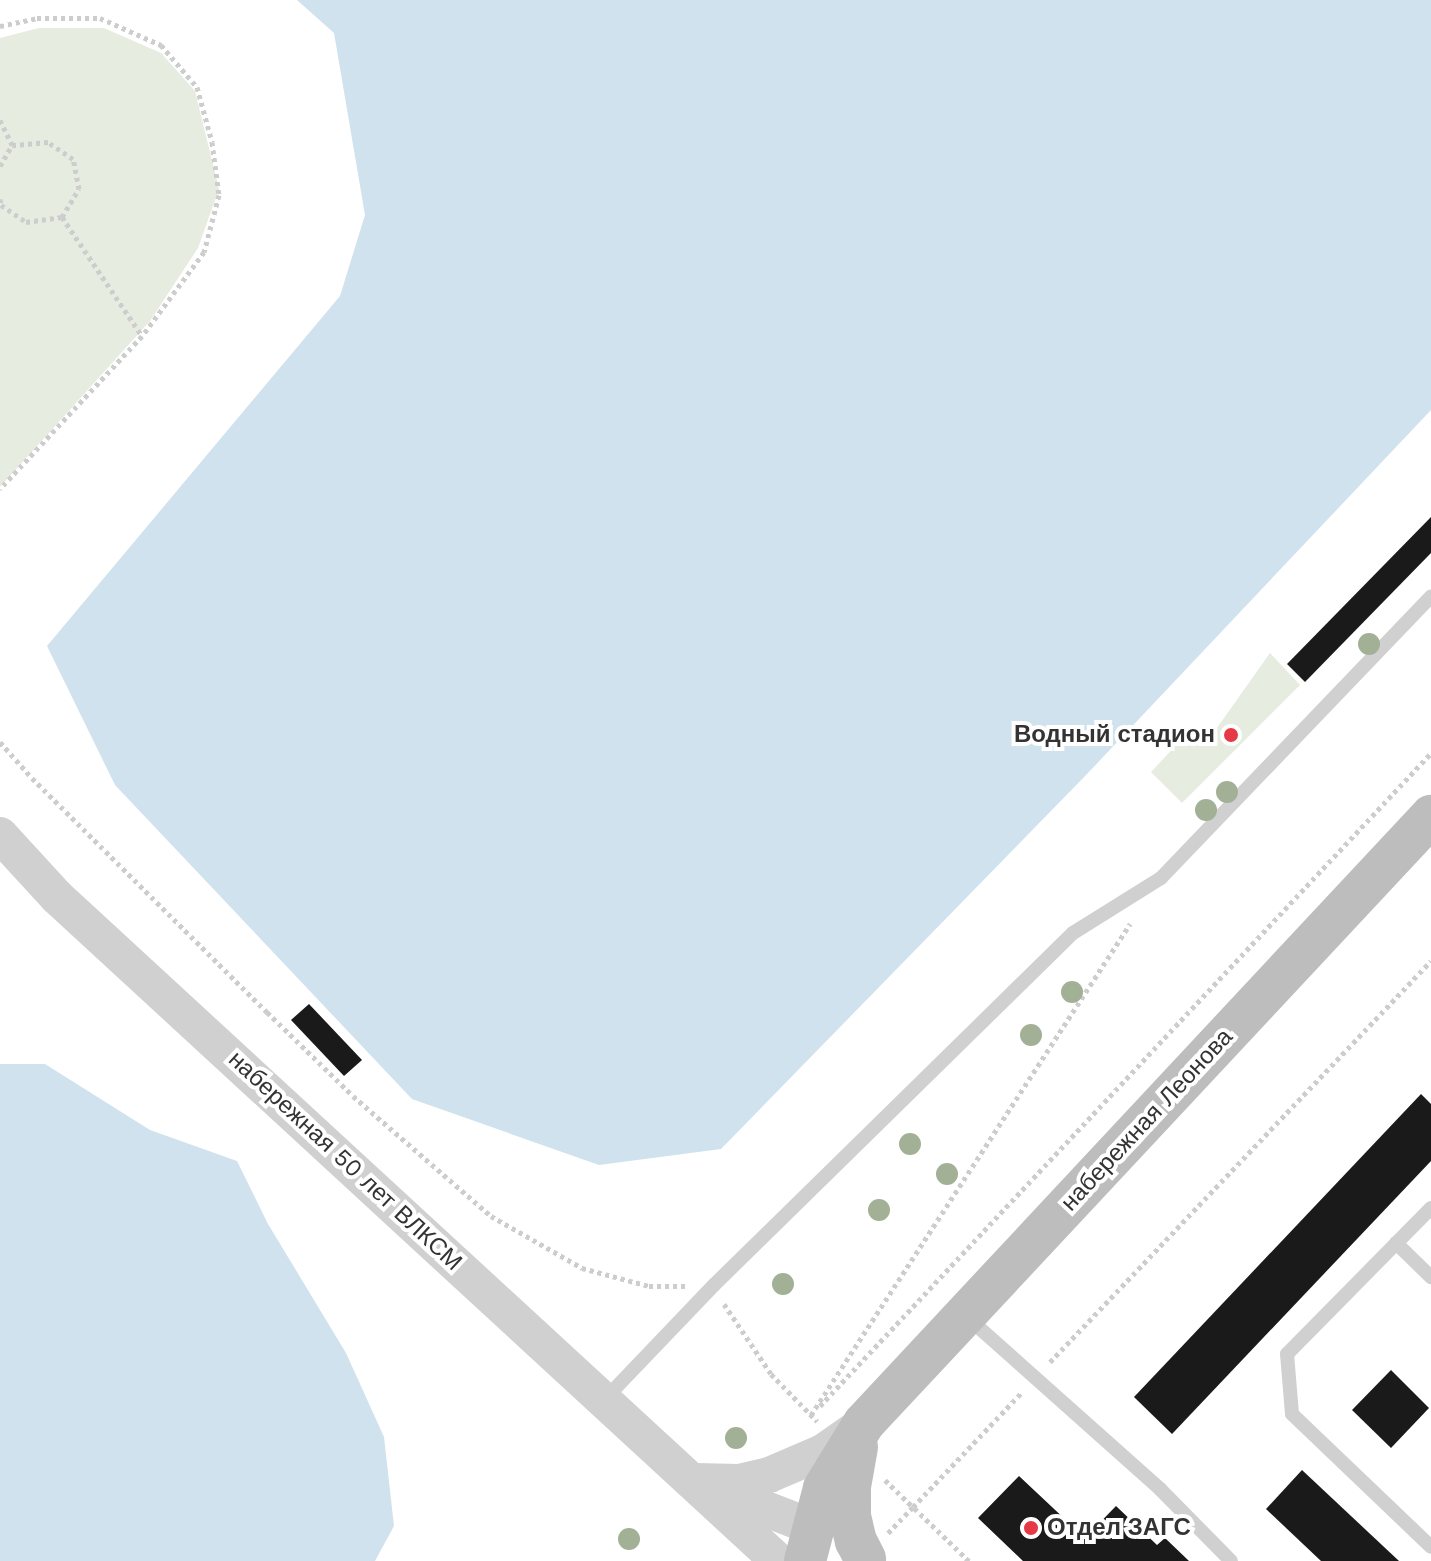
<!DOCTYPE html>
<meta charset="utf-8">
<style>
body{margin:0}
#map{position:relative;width:1431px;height:1561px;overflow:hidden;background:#fff;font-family:"Work Sans",sans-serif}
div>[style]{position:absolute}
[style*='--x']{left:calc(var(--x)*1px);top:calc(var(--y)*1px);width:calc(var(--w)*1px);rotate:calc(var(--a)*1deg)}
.green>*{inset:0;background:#e6ecdf}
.water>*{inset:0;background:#cfe2ee}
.building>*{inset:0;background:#1a1a1a}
.path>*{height:5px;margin-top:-2.5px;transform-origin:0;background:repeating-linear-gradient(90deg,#cdcdcd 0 4px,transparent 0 8px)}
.service>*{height:14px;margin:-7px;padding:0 7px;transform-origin:7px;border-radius:7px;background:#d0d0d0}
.tertiary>*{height:36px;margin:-18px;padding:0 18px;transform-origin:18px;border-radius:18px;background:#d0d0d0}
.secondary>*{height:42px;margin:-21px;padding:0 21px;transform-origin:21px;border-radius:21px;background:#bdbdbd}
.trees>*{width:22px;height:22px;margin:-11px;border-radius:50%;background:#a2b095}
.dots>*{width:22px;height:22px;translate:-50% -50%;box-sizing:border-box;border:4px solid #fff;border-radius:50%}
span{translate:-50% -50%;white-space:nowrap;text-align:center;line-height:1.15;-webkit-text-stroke:8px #fff;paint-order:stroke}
.poi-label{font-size:24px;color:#333;font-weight:700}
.right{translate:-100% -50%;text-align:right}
.left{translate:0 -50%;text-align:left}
.street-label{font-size:24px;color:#333}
</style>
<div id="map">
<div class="green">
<div style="clip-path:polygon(39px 28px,104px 28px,161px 53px,195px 91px,219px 189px,198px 248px,150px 321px,0 487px,0 38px)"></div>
<div style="clip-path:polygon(1270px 653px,1300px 685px,1182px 803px,1151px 772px,1192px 728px,1207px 742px)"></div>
</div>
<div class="water">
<div style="clip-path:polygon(297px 0,1431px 0,1431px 410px,1087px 774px,721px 1149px,599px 1165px,412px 1099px,115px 785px,47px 646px,340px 296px,365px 215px,334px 33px)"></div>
<div style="clip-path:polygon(0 1064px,45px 1064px,150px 1130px,237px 1161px,268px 1224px,346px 1353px,384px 1437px,394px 1526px,375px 1561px,0 1561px)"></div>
</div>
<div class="building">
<div style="clip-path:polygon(1431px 517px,1431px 553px,1305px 682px,1287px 664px)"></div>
<div style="clip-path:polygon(309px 1004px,362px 1060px,344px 1076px,291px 1020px)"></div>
<div style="clip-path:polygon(1421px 1094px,1431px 1104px,1431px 1161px,1172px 1434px,1134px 1397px)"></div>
<div style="clip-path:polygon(1391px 1370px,1429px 1408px,1391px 1448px,1352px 1410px)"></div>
<div style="clip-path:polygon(1302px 1470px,1399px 1561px,1321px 1561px,1266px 1509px)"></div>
<div style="clip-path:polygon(1019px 1476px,1085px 1538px,1116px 1506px,1157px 1545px,1165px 1538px,1189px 1561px,1023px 1561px,978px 1518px)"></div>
</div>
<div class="path">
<div style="--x:0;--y:26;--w:38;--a:-12"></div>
<div style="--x:37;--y:18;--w:63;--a:0"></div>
<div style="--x:100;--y:18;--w:67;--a:23.9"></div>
<div style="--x:161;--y:45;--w:55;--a:49.4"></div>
<div style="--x:197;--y:87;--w:57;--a:74.7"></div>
<div style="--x:212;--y:142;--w:53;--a:82.5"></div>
<div style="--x:219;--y:195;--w:59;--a:104.7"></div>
<div style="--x:204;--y:252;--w:104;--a:126.4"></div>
<div style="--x:142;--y:336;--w:209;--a:132.9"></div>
<div style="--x:0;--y:120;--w:28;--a:64"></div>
<div style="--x:0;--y:166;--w:24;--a:-60"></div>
<div style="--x:0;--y:199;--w:6;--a:81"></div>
<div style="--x:1;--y:205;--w:30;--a:34"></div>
<div style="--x:26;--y:222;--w:36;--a:-8"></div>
<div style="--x:62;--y:217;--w:33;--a:-59"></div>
<div style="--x:79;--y:189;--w:31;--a:-101"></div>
<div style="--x:73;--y:159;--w:30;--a:-146"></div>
<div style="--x:48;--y:142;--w:36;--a:175"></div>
<div style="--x:62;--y:217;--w:143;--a:56.1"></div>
<div style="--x:0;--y:742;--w:48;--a:48.4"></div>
<div style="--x:32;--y:778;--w:332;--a:44.9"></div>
<div style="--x:267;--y:1012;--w:120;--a:44.3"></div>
<div style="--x:353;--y:1096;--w:183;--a:41"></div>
<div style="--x:491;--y:1216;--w:105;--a:29.7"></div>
<div style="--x:582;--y:1268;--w:69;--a:15"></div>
<div style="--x:649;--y:1286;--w:36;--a:0"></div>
<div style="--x:724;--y:1304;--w:84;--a:56.1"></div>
<div style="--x:771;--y:1374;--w:66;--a:45.6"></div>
<div style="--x:1050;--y:1362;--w:553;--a:-46.47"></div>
<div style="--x:820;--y:1406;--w:894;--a:-46.9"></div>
<div style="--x:811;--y:1415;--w:586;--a:-56.99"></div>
<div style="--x:885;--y:1480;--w:39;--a:44"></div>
<div style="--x:913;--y:1507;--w:36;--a:134"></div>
<div style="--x:969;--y:1561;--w:78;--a:-136"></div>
<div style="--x:913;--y:1507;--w:157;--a:-46.5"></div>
</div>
<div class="service">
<div style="--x:1431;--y:1208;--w:205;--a:134.6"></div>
<div style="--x:1287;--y:1354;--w:60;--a:85.2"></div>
<div style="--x:1292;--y:1414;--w:192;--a:43.7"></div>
<div style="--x:1396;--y:1243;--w:49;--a:44.2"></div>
<div style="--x:967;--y:1317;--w:259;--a:41.7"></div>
<div style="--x:1160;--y:1489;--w:101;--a:45.4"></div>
<div style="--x:604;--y:1400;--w:159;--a:-46.3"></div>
<div style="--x:714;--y:1285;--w:503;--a:-44.44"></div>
<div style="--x:1073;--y:933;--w:104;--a:-32"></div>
<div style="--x:1161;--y:878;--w:390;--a:-46.2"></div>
</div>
<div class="tertiary">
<div style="--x:0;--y:835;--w:84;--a:47.4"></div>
<div style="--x:57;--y:897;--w:980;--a:42.64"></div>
<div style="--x:695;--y:1481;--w:44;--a:1.3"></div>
<div style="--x:739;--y:1482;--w:31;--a:-13"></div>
<div style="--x:769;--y:1475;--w:59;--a:-23.1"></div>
<div style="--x:823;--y:1452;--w:45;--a:-35.1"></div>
<div style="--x:712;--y:1488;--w:107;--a:21.3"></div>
</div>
<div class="secondary">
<div style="--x:857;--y:1447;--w:39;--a:100"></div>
<div style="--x:850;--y:1485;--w:31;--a:90"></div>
<div style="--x:850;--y:1516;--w:26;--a:77"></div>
<div style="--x:856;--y:1541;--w:20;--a:63"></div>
<div style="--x:805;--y:1561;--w:75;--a:-75.4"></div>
<div style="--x:824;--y:1488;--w:76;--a:-58.4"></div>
<div style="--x:864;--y:1423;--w:831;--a:-46.95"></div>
</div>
<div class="trees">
<div style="left:1369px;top:644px"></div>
<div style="left:1227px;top:792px"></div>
<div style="left:1206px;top:810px"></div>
<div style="left:1072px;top:992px"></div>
<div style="left:1031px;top:1035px"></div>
<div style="left:910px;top:1144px"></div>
<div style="left:947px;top:1174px"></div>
<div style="left:879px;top:1210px"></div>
<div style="left:783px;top:1284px"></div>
<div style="left:736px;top:1438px"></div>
<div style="left:629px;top:1539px"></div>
</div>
<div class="dots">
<div style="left:1231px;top:735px;background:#e63946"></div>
<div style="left:1031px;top:1528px;background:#e63946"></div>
</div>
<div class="poi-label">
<span class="right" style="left:1215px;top:735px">Водный стадион</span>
<span class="left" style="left:1047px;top:1528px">Отдел ЗАГС</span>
</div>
<div class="street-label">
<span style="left:1147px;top:1120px;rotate:-47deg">набережная Леонова</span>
<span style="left:345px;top:1161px;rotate:43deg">набережная 50 лет ВЛКСМ</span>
</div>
</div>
